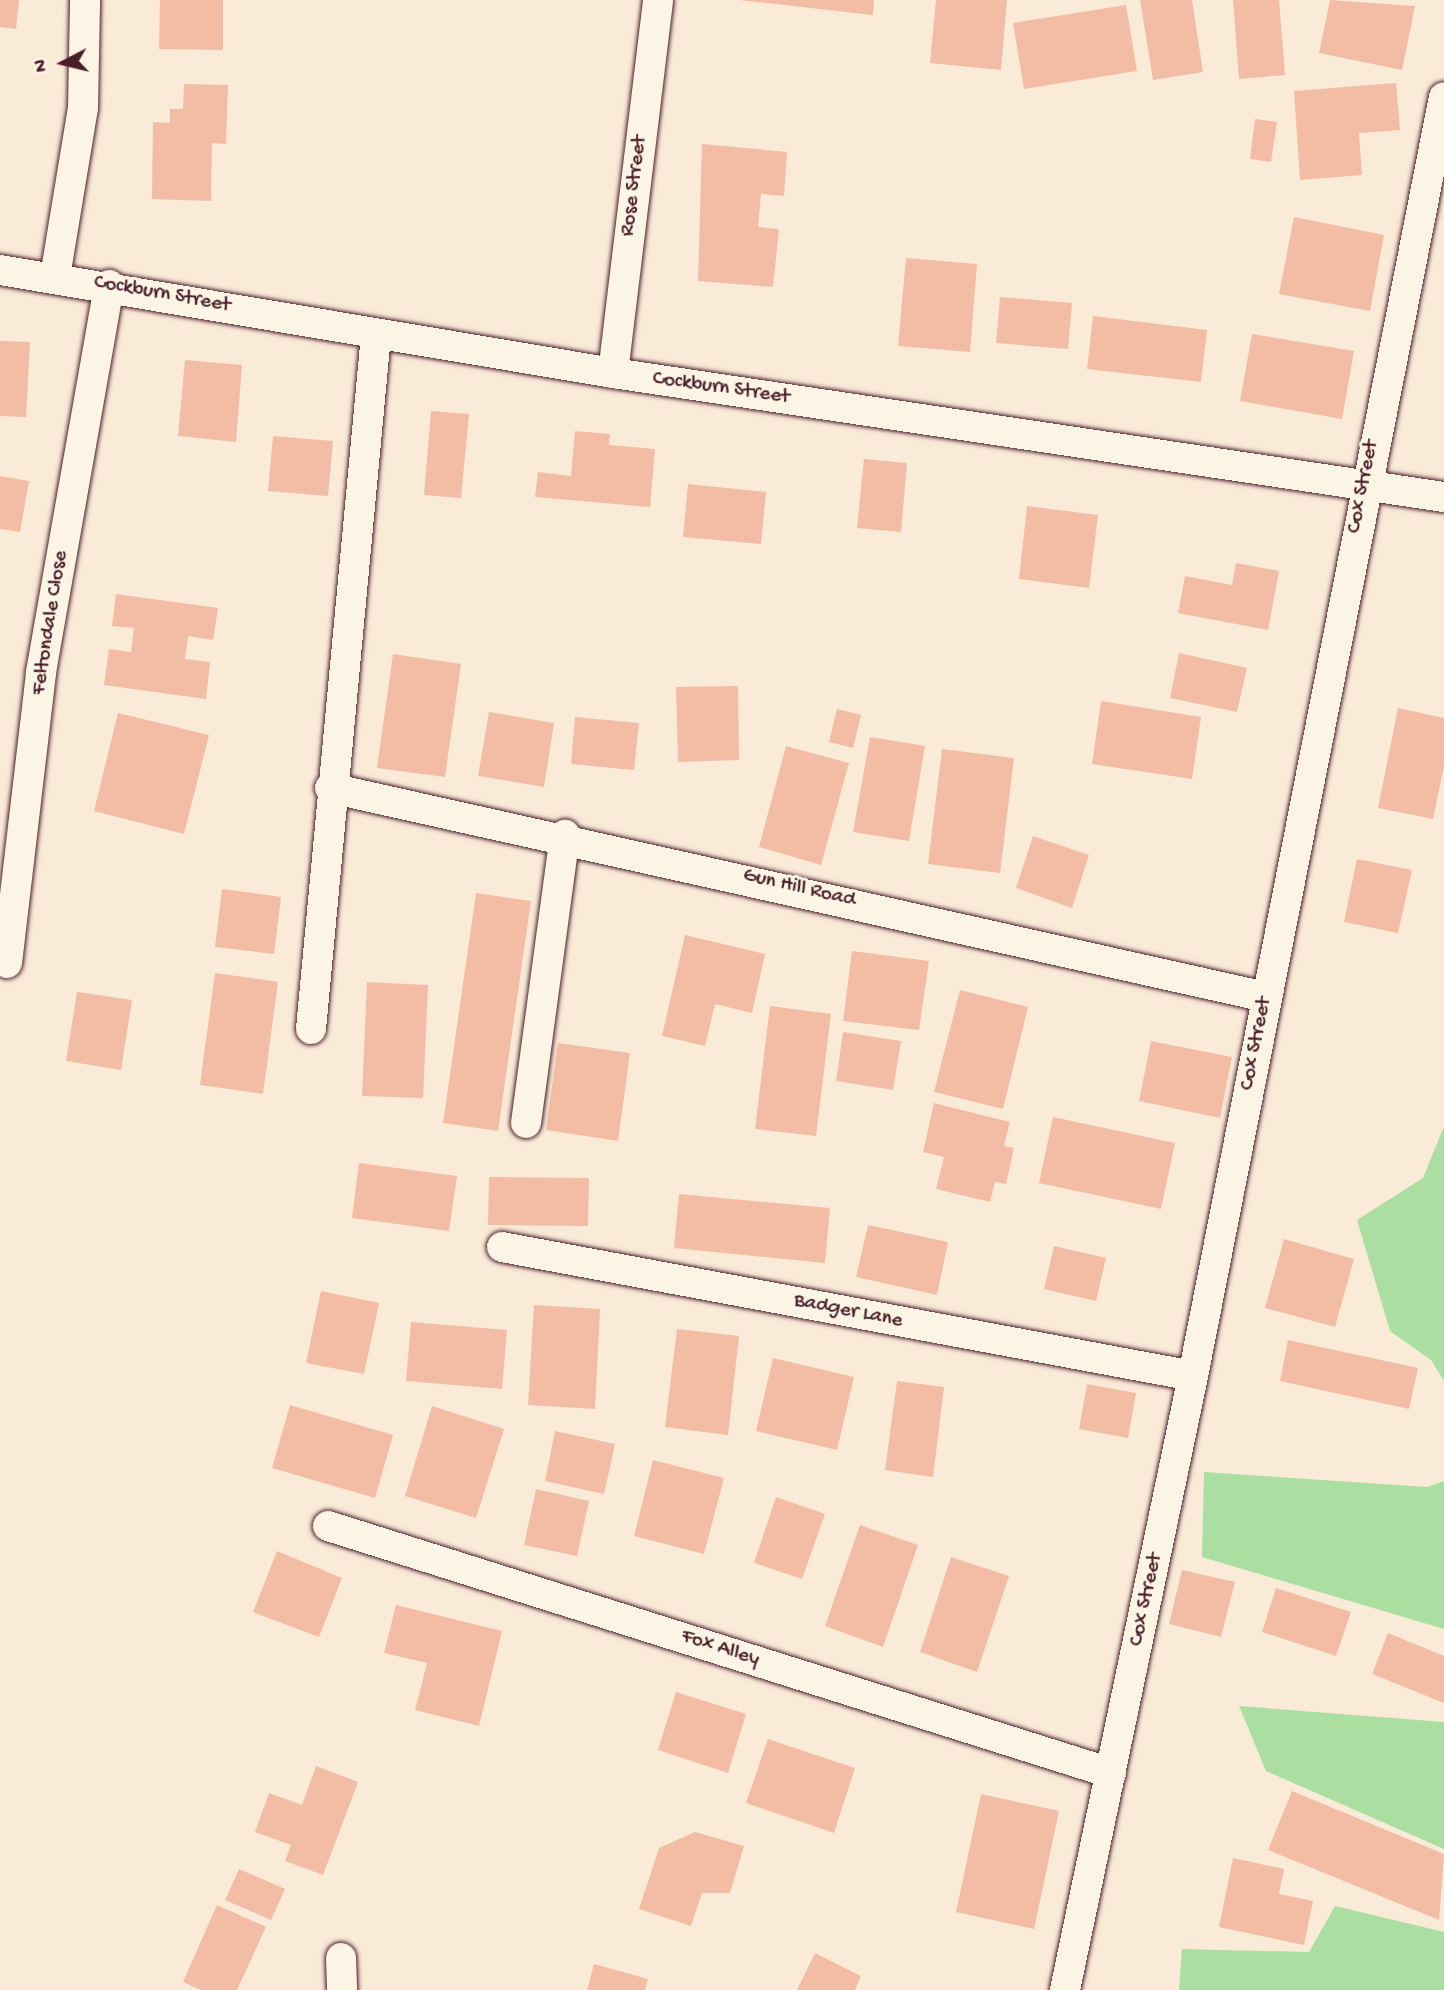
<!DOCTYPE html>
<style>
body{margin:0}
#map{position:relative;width:1444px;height:1990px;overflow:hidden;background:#faead8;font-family:"Gochi Hand",sans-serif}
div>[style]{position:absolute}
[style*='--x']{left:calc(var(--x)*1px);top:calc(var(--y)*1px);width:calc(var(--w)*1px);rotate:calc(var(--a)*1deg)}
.green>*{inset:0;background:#abdfa1}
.building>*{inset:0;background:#f2bda4}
.roads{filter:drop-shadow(0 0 2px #4a1f2b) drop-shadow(0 0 2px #4a1f2b)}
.minor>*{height:30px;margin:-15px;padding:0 15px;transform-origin:15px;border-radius:15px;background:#fcf5e5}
span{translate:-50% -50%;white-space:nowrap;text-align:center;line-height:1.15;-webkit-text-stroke:6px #fcf5e5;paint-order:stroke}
.street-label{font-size:21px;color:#4a1f2b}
.north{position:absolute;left:28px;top:28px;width:70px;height:70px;-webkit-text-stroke:5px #fcf5e5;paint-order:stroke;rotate:263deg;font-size:19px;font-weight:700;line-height:28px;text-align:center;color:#4a1f2b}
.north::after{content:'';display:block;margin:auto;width:24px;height:32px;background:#4a1f2b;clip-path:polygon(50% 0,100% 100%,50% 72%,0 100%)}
</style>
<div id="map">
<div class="green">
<div style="clip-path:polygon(1444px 1126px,1444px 1381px,1431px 1360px,1390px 1331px,1357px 1220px,1423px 1178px)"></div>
<div style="clip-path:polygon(1204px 1472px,1427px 1487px,1444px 1481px,1444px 1629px,1202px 1557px)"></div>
<div style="clip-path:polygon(1239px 1706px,1444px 1722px,1444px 1849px,1266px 1771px)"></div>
<div style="clip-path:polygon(1335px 1906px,1444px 1932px,1444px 1990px,1179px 1990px,1182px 1949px,1309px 1952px)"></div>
</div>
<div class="building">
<div style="clip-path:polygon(0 0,19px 0,16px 29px,0 27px)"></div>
<div style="clip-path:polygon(160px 0,223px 0,223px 50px,159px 49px)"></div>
<div style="clip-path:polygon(739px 0,874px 0,873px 15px)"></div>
<div style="clip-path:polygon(936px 0,1007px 0,1001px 70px,930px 63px)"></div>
<div style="clip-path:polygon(1140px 0,1192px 0,1203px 72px,1153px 80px)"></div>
<div style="clip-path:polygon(1233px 0,1279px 0,1285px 75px,1239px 79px)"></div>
<div style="clip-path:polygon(1330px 0,1415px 6px,1402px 70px,1319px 53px)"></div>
<div style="clip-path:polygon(1126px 5px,1137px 71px,1024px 89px,1013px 23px)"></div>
<div style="clip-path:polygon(1396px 83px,1400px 130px,1359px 133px,1362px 175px,1300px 180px,1294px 91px)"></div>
<div style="clip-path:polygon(184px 84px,228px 85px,226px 144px,212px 143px,211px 201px,152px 199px,153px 122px,170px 123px,170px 109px,183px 109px)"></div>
<div style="clip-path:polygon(1255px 119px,1277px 122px,1271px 162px,1250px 159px)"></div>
<div style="clip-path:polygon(702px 144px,787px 152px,784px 196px,761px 194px,758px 227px,779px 229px,773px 287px,698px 281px)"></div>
<div style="clip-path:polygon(1294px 217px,1384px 235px,1370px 311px,1279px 294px)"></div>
<div style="clip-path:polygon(906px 258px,977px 264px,970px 352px,898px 346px)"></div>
<div style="clip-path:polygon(1000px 297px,1072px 303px,1068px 349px,996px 343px)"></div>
<div style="clip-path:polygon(1093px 316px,1207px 330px,1201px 382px,1087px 369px)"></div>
<div style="clip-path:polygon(1252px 334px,1354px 351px,1342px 419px,1240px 401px)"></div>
<div style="clip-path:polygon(0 341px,30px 342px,26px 417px,0 416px)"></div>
<div style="clip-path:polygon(185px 360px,242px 365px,236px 442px,178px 436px)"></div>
<div style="clip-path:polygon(431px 411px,469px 414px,461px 498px,424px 495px)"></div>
<div style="clip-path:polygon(575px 431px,610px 434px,609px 445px,655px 449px,650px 507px,535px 497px,538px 472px,571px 476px)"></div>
<div style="clip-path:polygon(273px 436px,333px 441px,328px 496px,268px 491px)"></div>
<div style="clip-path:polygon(864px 459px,907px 463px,901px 532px,857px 528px)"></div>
<div style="clip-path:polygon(0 476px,29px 481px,20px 532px,0 529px)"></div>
<div style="clip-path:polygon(688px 484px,766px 492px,761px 544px,683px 537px)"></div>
<div style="clip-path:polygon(1027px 506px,1098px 515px,1089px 588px,1019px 579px)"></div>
<div style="clip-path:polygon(1236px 563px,1279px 571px,1268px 630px,1178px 613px,1185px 576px,1232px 585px)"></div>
<div style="clip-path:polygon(116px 594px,218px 608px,213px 640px,188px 636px,185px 659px,210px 662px,206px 699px,104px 685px,109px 649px,131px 652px,134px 628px,112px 626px)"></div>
<div style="clip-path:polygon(1179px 653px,1247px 668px,1237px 712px,1170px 698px)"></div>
<div style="clip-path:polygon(393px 654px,461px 664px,445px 777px,377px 768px)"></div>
<div style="clip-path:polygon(738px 686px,739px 760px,678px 762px,676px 687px)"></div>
<div style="clip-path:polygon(1101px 701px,1201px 717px,1192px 779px,1092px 764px)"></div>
<div style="clip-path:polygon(1398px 708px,1444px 718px,1444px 766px,1433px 819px,1378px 808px)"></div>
<div style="clip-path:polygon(837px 709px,861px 715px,853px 748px,829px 742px)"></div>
<div style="clip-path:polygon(489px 712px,554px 723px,544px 787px,478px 776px)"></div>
<div style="clip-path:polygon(118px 713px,209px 735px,184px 834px,94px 811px)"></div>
<div style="clip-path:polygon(575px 717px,639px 723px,634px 770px,571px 764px)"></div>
<div style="clip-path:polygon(870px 737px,925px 746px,909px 841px,853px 832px)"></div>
<div style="clip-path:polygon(786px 746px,849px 763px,821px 865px,759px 847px)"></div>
<div style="clip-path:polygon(942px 749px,1014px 758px,1000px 873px,928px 864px)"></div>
<div style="clip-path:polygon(1033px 836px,1089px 855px,1072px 908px,1016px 888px)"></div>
<div style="clip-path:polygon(1357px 859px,1412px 870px,1398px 933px,1344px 922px)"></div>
<div style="clip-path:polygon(222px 889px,281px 897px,274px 954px,215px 947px)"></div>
<div style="clip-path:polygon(476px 893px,531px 901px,498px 1131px,443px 1123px)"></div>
<div style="clip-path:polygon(685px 935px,765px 954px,752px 1013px,715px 1004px,705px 1046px,662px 1036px)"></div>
<div style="clip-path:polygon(852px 951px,929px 961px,919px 1030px,843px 1021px)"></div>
<div style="clip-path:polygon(215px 973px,278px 982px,263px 1094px,200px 1085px)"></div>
<div style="clip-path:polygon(367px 982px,428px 985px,423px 1098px,362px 1096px)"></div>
<div style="clip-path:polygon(960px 990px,1028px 1007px,1003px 1109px,934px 1092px)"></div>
<div style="clip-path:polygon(77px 992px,132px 1000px,121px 1070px,66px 1061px)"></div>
<div style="clip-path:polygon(770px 1006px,831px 1014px,816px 1136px,755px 1129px)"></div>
<div style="clip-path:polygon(843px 1032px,901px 1041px,893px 1090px,836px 1081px)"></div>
<div style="clip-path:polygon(1151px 1041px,1232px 1057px,1220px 1118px,1139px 1101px)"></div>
<div style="clip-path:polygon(558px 1043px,630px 1053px,618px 1141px,546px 1130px)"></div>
<div style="clip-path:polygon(934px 1103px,1010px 1122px,1004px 1146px,1014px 1148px,1006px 1184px,995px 1182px,990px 1202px,936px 1189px,944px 1157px,923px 1152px)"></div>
<div style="clip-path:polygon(1053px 1117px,1175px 1143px,1161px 1209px,1039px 1183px)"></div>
<div style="clip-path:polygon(359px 1163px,457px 1176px,449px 1231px,352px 1218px)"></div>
<div style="clip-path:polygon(489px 1177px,589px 1178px,588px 1226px,488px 1225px)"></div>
<div style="clip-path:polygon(679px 1194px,830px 1208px,825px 1263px,674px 1248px)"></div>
<div style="clip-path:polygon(868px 1225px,948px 1242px,937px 1295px,856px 1277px)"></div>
<div style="clip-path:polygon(1284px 1239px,1354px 1259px,1335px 1327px,1265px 1308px)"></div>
<div style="clip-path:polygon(1054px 1246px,1106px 1258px,1096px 1301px,1044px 1289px)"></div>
<div style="clip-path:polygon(321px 1291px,379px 1303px,364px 1374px,306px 1363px)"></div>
<div style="clip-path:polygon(534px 1305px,600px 1309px,595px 1409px,528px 1405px)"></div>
<div style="clip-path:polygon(411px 1322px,507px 1330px,502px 1389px,406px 1381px)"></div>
<div style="clip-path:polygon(677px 1329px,739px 1336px,728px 1435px,665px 1427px)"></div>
<div style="clip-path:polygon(1288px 1340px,1418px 1368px,1409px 1409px,1280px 1381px)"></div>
<div style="clip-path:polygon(773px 1358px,854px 1377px,837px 1450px,756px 1431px)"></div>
<div style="clip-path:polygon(897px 1381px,944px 1387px,933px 1477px,885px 1470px)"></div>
<div style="clip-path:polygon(1087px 1384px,1136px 1393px,1128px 1438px,1079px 1429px)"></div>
<div style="clip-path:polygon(290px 1405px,393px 1435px,375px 1498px,272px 1468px)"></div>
<div style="clip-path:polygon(432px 1406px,504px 1429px,476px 1518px,405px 1496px)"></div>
<div style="clip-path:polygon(555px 1431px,615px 1444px,604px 1494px,545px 1481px)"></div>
<div style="clip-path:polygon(653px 1460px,724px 1478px,704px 1554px,634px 1536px)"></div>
<div style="clip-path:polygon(536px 1489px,589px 1501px,577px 1556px,524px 1545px)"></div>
<div style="clip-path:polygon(776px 1497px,825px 1514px,802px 1579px,754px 1563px)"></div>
<div style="clip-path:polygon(860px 1525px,918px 1545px,883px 1647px,825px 1626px)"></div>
<div style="clip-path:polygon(277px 1551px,342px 1578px,319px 1637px,253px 1612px)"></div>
<div style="clip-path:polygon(951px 1557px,1009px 1576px,977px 1672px,920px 1652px)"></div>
<div style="clip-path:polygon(1182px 1570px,1235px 1582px,1221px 1637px,1169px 1624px)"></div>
<div style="clip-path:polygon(1276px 1588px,1351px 1612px,1336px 1656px,1262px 1632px)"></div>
<div style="clip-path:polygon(396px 1605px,502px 1631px,479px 1726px,415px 1710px,427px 1663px,384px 1653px)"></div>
<div style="clip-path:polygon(1388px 1633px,1444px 1656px,1444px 1703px,1372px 1674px)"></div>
<div style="clip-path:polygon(676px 1692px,746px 1714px,728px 1773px,658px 1750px)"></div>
<div style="clip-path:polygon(768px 1739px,855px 1768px,834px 1833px,746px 1803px)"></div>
<div style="clip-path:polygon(316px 1766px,358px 1782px,323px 1875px,285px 1861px,291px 1845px,255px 1832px,269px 1793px,302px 1805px)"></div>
<div style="clip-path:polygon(1292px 1791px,1444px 1854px,1439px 1920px,1268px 1850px)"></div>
<div style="clip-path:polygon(981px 1794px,1059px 1811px,1034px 1929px,956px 1912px)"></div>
<div style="clip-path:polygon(695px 1832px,744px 1846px,730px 1893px,702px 1893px,691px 1926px,639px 1909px,659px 1848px)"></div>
<div style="clip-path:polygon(1233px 1858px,1284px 1869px,1279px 1894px,1313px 1901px,1304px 1945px,1219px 1927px)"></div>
<div style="clip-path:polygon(239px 1869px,285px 1889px,271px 1920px,225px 1900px)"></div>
<div style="clip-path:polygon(217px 1905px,266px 1927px,237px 1990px,201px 1990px,183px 1982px)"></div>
<div style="clip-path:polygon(815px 1953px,861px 1976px,855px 1990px,797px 1990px)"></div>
<div style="clip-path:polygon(594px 1964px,648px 1979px,645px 1990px,587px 1990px)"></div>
</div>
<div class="roads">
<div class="minor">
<div style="--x:0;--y:270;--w:622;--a:9.54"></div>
<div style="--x:613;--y:373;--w:840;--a:8.49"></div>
<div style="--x:55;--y:277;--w:171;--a:-80.6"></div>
<div style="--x:83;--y:108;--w:108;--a:-88.9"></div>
<div style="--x:613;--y:373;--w:376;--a:-83.1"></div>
<div style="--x:330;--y:788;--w:959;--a:12.59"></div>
<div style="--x:7;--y:963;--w:293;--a:-83.3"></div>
<div style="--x:41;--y:672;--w:393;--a:-80"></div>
<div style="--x:311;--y:1029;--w:697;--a:-84.65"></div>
<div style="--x:526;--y:1123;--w:291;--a:-82.3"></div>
<div style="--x:502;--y:1247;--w:703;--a:10.57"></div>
<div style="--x:328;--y:1526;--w:821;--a:17.51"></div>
<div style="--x:341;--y:1958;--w:32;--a:88"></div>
<div style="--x:1065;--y:1990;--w:627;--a:-78.22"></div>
<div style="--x:1193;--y:1376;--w:1303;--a:-78.9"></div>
</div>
</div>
<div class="street-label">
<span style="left:635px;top:186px;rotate:-83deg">Rose Street</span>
<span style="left:162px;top:295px;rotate:10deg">Cockburn Street</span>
<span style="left:721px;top:389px;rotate:8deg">Cockburn Street</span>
<span style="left:1364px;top:487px;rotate:-79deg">Cox Street</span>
<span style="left:51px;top:623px;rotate:-81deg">Feltondale Close</span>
<span style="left:799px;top:889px;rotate:13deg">Gun Hill Road</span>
<span style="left:1257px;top:1044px;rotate:-79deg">Cox Street</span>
<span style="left:848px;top:1312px;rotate:11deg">Badger Lane</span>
<span style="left:1147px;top:1600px;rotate:-78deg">Cox Street</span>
<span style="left:720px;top:1649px;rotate:18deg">Fox Alley</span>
</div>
<div class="north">N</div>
</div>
